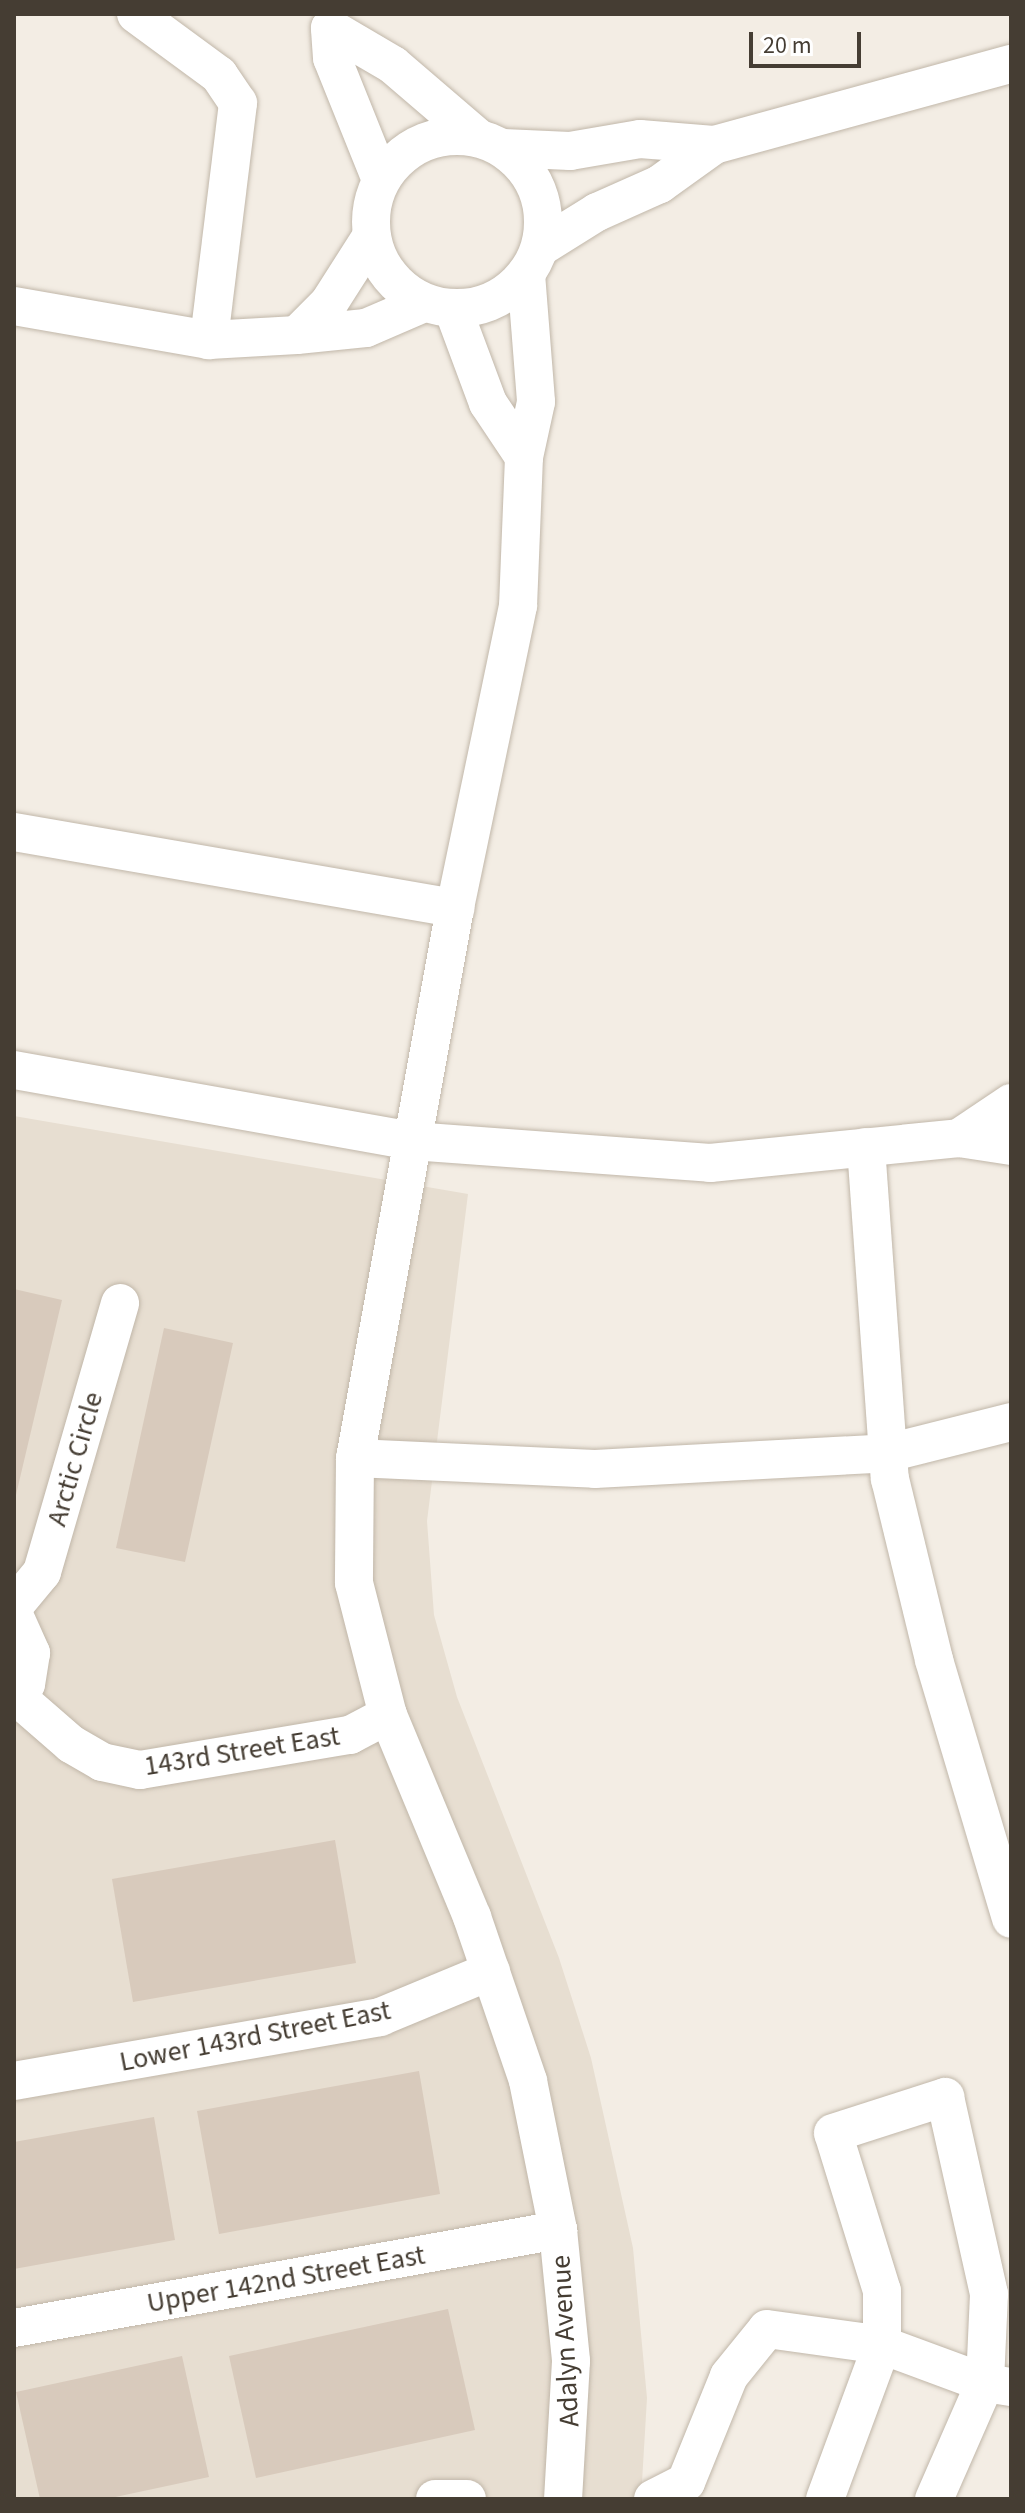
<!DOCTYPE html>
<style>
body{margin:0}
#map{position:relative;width:1025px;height:2513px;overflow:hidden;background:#f3ede4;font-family:"Source Sans 3",sans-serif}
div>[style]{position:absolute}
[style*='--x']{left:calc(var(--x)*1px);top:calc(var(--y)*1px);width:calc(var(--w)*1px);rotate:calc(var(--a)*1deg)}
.residential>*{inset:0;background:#e7ded1}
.building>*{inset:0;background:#d8cabc}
.roads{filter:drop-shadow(0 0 2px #c1b7a9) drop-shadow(0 0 2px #c1b7a9)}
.minor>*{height:38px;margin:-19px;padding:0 19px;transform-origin:19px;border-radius:19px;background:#fff}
.minor>.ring{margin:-19px;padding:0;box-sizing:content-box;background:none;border:38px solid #fff;border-radius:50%}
span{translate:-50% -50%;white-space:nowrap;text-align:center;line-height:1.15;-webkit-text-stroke:7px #fff;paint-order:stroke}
.street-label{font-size:28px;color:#453d33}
.frame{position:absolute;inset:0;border:16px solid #453d33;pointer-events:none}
.scale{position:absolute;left:749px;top:32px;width:112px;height:36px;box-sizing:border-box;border:4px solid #453d33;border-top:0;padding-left:10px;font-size:24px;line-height:28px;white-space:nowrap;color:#453d33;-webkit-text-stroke:6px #fff;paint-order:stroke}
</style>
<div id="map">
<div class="residential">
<div style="clip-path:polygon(14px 1116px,468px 1194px,427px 1521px,434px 1615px,457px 1697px,559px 1958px,591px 2058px,633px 2248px,647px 2398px,641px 2499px,14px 2499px)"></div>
</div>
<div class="building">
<div style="clip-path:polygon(14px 1289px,62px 1300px,15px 1499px,14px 1499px)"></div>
<div style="clip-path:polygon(164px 1328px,233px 1343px,185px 1562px,116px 1548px)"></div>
<div style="clip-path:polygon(335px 1840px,356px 1963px,133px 2002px,112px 1879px)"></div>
<div style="clip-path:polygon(419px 2071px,440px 2194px,219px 2234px,197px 2111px)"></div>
<div style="clip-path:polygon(154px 2117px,175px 2240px,14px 2269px,14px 2142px)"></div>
<div style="clip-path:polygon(448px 2309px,475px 2430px,256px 2478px,229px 2356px)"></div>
<div style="clip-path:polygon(182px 2356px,209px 2477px,106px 2499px,40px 2499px,16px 2392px)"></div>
</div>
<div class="roads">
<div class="minor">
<div style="--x:136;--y:14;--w:103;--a:36.3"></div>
<div style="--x:219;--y:75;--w:34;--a:56"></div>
<div style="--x:238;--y:103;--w:239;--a:97"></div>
<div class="ring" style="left:371px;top:136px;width:134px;height:134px"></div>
<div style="--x:714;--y:145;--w:308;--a:-15.3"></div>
<div style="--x:503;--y:148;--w:67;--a:2.6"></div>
<div style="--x:570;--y:151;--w:71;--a:-9.7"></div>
<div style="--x:640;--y:139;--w:74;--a:4.6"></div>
<div style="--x:714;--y:145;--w:67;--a:144.2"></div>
<div style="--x:660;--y:184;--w:69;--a:156"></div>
<div style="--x:597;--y:212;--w:66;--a:148"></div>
<div style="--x:381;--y:180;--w:131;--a:-111.9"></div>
<div style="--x:332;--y:58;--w:30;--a:-94"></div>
<div style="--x:330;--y:28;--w:73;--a:30.4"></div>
<div style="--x:393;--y:65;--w:111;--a:40.6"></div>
<div style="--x:371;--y:237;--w:78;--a:122.5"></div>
<div style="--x:329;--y:303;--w:45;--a:135"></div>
<div style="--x:297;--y:335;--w:69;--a:-5.8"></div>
<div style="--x:366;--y:328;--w:63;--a:-23.3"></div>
<div style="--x:526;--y:274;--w:128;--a:85.5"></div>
<div style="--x:536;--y:402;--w:56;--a:102.3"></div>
<div style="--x:524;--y:457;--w:149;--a:92.3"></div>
<div style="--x:518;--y:606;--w:309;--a:101.8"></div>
<div style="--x:455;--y:908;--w:559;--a:100.3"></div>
<div style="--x:355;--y:1458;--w:125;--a:90.5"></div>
<div style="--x:354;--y:1583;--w:136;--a:75.6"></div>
<div style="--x:388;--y:1715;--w:219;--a:67.4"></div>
<div style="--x:472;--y:1917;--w:173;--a:71.1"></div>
<div style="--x:528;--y:2081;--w:152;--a:78.6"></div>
<div style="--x:558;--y:2230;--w:132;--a:84.3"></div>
<div style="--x:571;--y:2361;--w:138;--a:93.3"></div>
<div style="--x:14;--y:306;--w:198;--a:9.9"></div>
<div style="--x:209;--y:340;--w:88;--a:-3.3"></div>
<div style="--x:453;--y:309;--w:100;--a:69.6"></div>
<div style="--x:488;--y:403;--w:65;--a:56.3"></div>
<div style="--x:14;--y:832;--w:448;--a:9.8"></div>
<div style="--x:14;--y:1070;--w:404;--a:10.1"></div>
<div style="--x:412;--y:1141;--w:299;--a:4.2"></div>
<div style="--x:710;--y:1163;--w:250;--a:-5.7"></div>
<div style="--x:959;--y:1138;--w:53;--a:8.7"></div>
<div style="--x:959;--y:1138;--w:63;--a:-33.9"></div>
<div style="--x:866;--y:1147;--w:333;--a:85.9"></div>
<div style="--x:890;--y:1479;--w:186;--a:76.3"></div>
<div style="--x:934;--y:1660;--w:270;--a:73.4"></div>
<div style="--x:355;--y:1458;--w:240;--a:2.6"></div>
<div style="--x:595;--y:1469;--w:293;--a:-3.1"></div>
<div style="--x:888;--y:1453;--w:127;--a:-14.1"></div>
<div style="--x:14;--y:1606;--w:44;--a:-50.5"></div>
<div style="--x:42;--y:1572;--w:280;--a:-73.8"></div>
<div style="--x:14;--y:1615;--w:42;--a:65.9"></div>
<div style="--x:31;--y:1653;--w:31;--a:99"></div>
<div style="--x:26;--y:1684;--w:20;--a:127"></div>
<div style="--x:17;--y:1697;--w:72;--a:41"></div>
<div style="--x:71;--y:1744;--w:36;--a:30"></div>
<div style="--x:102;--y:1762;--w:39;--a:12"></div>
<div style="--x:140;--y:1770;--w:213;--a:-9.5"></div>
<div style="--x:350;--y:1735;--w:43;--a:-27.8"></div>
<div style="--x:14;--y:2081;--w:372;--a:-9.9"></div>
<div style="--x:380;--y:2017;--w:120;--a:-22.5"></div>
<div style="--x:14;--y:2328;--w:553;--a:-10.21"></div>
<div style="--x:435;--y:2499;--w:32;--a:0"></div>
<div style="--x:653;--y:2499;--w:37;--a:-27"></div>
<div style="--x:686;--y:2482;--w:114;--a:-67.9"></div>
<div style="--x:729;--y:2376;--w:60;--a:-51"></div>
<div style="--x:767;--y:2329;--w:116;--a:7.9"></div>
<div style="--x:882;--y:2345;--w:110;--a:20.3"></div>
<div style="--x:985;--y:2383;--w:26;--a:9"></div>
<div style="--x:825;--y:2499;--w:164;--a:-69.7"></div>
<div style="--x:882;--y:2345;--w:54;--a:-90"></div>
<div style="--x:882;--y:2291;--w:165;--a:-107.2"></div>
<div style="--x:833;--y:2133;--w:118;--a:-17.8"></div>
<div style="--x:945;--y:2097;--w:202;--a:77.4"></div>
<div style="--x:989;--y:2294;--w:89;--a:92.6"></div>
<div style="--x:985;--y:2383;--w:127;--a:113.7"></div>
</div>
</div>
<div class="street-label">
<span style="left:75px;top:1459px;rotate:-74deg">Arctic Circle</span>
<span style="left:242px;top:1751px;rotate:-9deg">143rd Street East</span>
<span style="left:255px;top:2036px;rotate:-11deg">Lower 143rd Street East</span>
<span style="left:286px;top:2279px;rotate:-10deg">Upper 142nd Street East</span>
<span style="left:565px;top:2341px;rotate:-93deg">Adalyn Avenue</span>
</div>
<div class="frame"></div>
<div class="scale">20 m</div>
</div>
